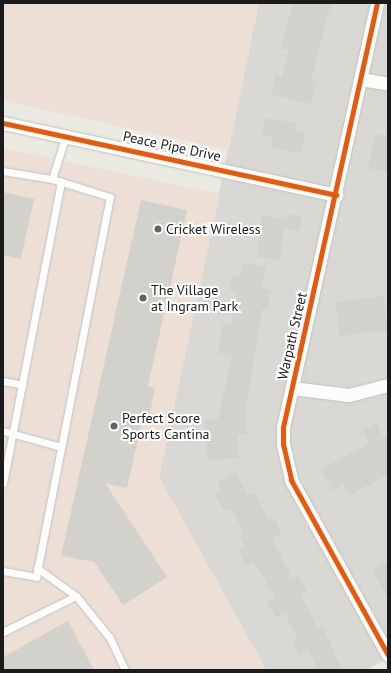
<!DOCTYPE html>
<style>
body{margin:0}
#map{position:relative;width:391px;height:673px;overflow:hidden;background:#eae9e2;font-family:"PT Sans",sans-serif}
div>[style]{position:absolute}
[style*='--x']{left:calc(var(--x)*1px);top:calc(var(--y)*1px);width:calc(var(--w)*1px);rotate:calc(var(--a)*1deg)}
.residential>*{inset:0;background:#d9d8d4}
.commercial>*{inset:0;background:#eddfd6}
.building>*{inset:0;background:#d2d1cb}
.roads{filter:drop-shadow(0 0 1px #c2c2bf) drop-shadow(0 0 1px #c2c2bf)}
.lane>*{height:7px;margin:-3.5px;padding:0 3.5px;transform-origin:3.5px;border-radius:3.5px;background:#fcfcfb}
.street>*{height:13px;margin:-6.5px;padding:0 6.5px;transform-origin:6.5px;border-radius:6.5px;background:#fcfcfb}
.cycleway>*{height:5px;margin:-2.5px;padding:0 2.5px;transform-origin:2.5px;border-radius:2.5px;background:#e8590c}
.dots>*{width:11px;height:11px;translate:-50% -50%;box-sizing:border-box;border:2px solid #fff;border-radius:50%}
span{translate:-50% -50%;white-space:nowrap;text-align:center;line-height:1.15;-webkit-text-stroke:4px #fff;paint-order:stroke}
.street-label{font-size:14px;color:#1b1b1b}
.poi-label{font-size:14px;color:#1b1b1b}
.left{translate:0 -50%;text-align:left}
.frame{position:absolute;inset:0;border:4px solid #1b1b1b;pointer-events:none}
</style>
<div id="map">
<div class="residential">
<div style="clip-path:polygon(259px 3px,388px 3px,388px 658px,366px 670px,266px 670px,159px 477px)"></div>
</div>
<div class="commercial">
<div style="clip-path:polygon(3px 3px,259px 3px,229px 150px,3px 101px)"></div>
<div style="clip-path:polygon(3px 148px,220px 194px,159px 477px,266px 670px,3px 670px)"></div>
</div>
<div class="building">
<div style="clip-path:polygon(293px 3px,331px 3px,311px 81px,316px 83px,311px 104px,271px 94px,275px 76px,282px 78px,289px 50px,281px 48px)"></div>
<div style="clip-path:polygon(265px 118px,297px 123px,296px 131px,305px 132px,301px 153px,271px 148px,273px 136px,262px 135px)"></div>
<div style="clip-path:polygon(375px 134px,388px 136px,388px 172px,368px 168px)"></div>
<div style="clip-path:polygon(3px 192px,34px 199px,21px 259px,3px 255px)"></div>
<div style="clip-path:polygon(141px 200px,187px 210px,148px 386px,155px 388px,149px 418px,143px 417px,127px 488px,105px 483px,167px 577px,123px 605px,94px 562px,61px 556px)"></div>
<div style="clip-path:polygon(287px 214px,302px 216px,299px 231px,284px 229px,280px 260px,256px 257px,262px 216px,286px 219px)"></div>
<div style="clip-path:polygon(243px 263px,266px 267px,262px 288px,272px 290px,267px 310px,262px 309px,246px 406px,247px 434px,237px 435px,239px 458px,207px 460px,205px 420px,218px 419px,232px 356px,218px 353px,223px 324px,231px 325px,237px 291px,229px 290px,232px 276px,240px 277px)"></div>
<div style="clip-path:polygon(383px 296px,388px 330px,340px 336px,335px 302px)"></div>
<div style="clip-path:polygon(376px 423px,383px 436px,388px 434px,388px 475px,349px 495px,344px 485px,332px 491px,321px 469px,370px 444px,363px 430px)"></div>
<div style="clip-path:polygon(236px 472px,247px 495px,254px 492px,269px 521px,274px 518px,282px 534px,272px 539px,292px 579px,298px 575px,307px 591px,300px 594px,318px 628px,322px 625px,342px 670px,318px 670px,308px 650px,299px 655px,292px 641px,298px 638px,284px 613px,276px 618px,267px 602px,275px 598px,261px 573px,253px 562px,246px 566px,238px 549px,244px 546px,239px 536px,244px 533px,231px 508px,224px 511px,215px 495px,222px 491px,217px 482px)"></div>
<div style="clip-path:polygon(388px 561px,388px 599px,372px 570px)"></div>
<div style="clip-path:polygon(68px 621px,94px 670px,3px 670px,3px 657px)"></div>
</div>
<div class="roads">
<div class="lane">
<div style="--x:3;--y:171;--w:50;--a:9.3"></div>
<div style="--x:3;--y:381;--w:20;--a:11"></div>
<div style="--x:3;--y:431;--w:60;--a:15.4"></div>
<div style="--x:3;--y:483;--w:307;--a:-79.1"></div>
<div style="--x:37;--y:568;--w:48;--a:35.7"></div>
<div style="--x:76;--y:596;--w:54;--a:51"></div>
<div style="--x:110;--y:638;--w:35;--a:65"></div>
<div style="--x:3;--y:571;--w:34;--a:10"></div>
<div style="--x:36;--y:577;--w:387;--a:-79"></div>
<div style="--x:110;--y:197;--w:61;--a:-162.8"></div>
<div style="--x:52;--y:179;--w:46;--a:-72.3"></div>
<div style="--x:3;--y:632;--w:81;--a:-26.3"></div>
</div>
<div class="street">
<div style="--x:377;--y:3;--w:435;--a:102.5"></div>
<div style="--x:283;--y:428;--w:16;--a:90"></div>
<div style="--x:283;--y:444;--w:37;--a:77"></div>
<div style="--x:291;--y:480;--w:200;--a:61"></div>
<div style="--x:361;--y:79;--w:27;--a:10"></div>
<div style="--x:3;--y:123;--w:341;--a:12.2"></div>
<div style="--x:292;--y:388;--w:57;--a:7"></div>
<div style="--x:349;--y:395;--w:40;--a:-14.4"></div>
</div>
</div>
<div class="cycleway">
<div style="--x:377;--y:3;--w:435;--a:102.5"></div>
<div style="--x:283;--y:428;--w:16;--a:90"></div>
<div style="--x:283;--y:444;--w:37;--a:77"></div>
<div style="--x:291;--y:480;--w:200;--a:61"></div>
<div style="--x:3;--y:123;--w:341;--a:12.2"></div>
</div>
<div class="dots">
<div style="left:158px;top:229px;background:#636361"></div>
<div style="left:143px;top:298px;background:#636361"></div>
<div style="left:114px;top:426px;background:#636361"></div>
</div>
<div class="street-label">
<span style="left:172px;top:146px;rotate:12deg">Peace Pipe Drive</span>
<span style="left:292px;top:336px;rotate:-77deg">Warpath Street</span>
</div>
<div class="poi-label">
<span class="left" style="left:166px;top:229px">Cricket Wireless</span>
<span class="left" style="left:151px;top:298px">The Village<br>at Ingram Park</span>
<span class="left" style="left:122px;top:426px">Perfect Score<br>Sports Cantina</span>
</div>
<div class="frame"></div>
</div>
